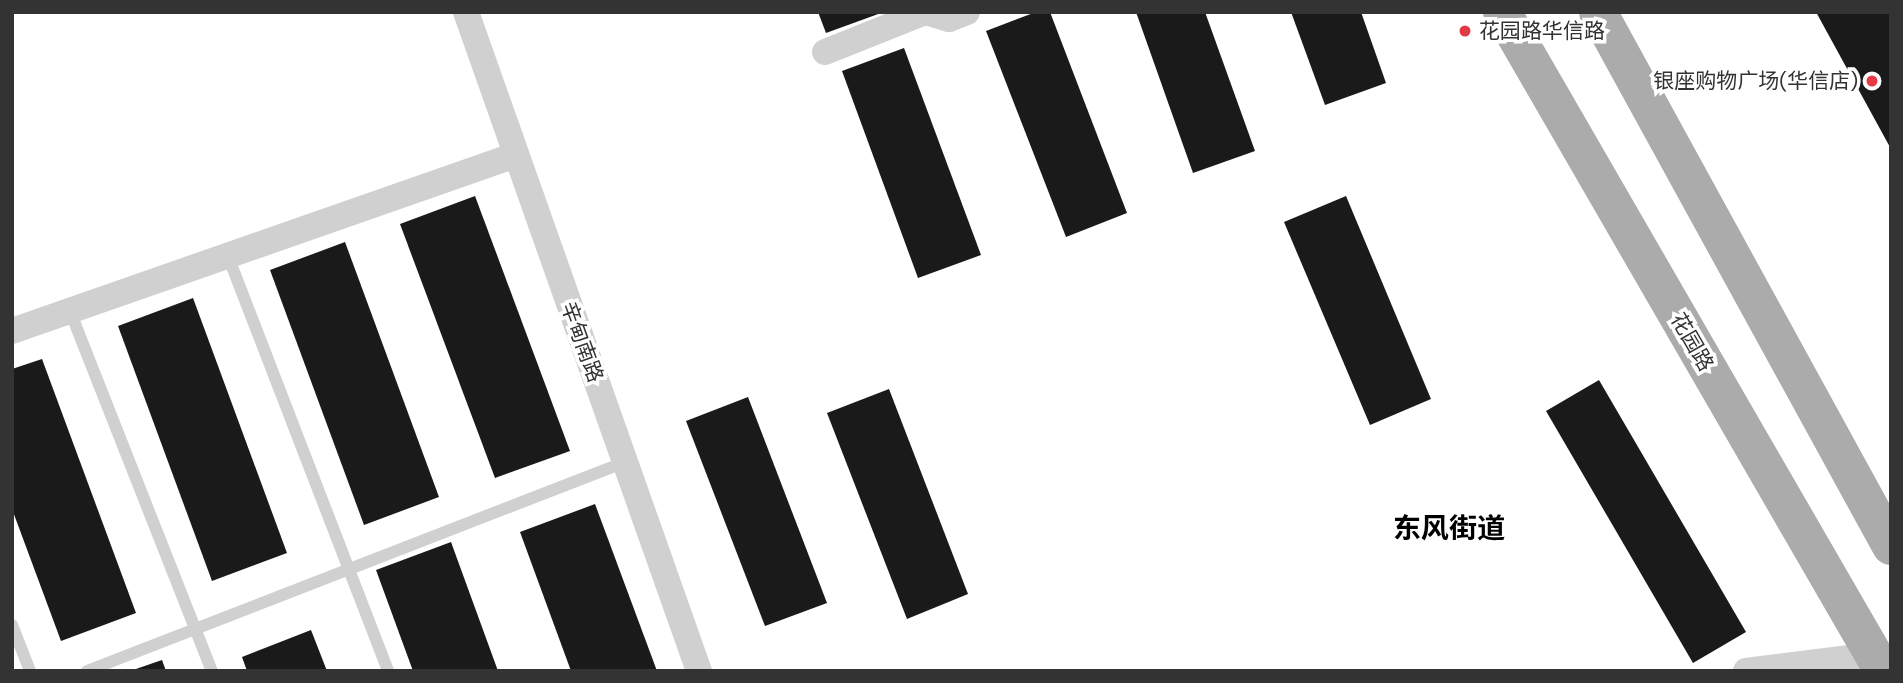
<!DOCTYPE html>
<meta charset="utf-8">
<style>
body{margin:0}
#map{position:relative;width:1903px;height:683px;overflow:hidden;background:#fff;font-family:"DM Sans","Noto Sans SC",sans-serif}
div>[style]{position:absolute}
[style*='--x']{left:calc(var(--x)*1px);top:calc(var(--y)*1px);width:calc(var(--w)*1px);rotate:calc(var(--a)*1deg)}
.building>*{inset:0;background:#1a1a1a}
.lane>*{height:12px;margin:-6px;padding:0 6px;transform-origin:6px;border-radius:6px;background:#d0d0d0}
.street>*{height:26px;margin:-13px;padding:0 13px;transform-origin:13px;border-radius:13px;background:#d0d0d0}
.primary>*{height:38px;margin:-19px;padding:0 19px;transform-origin:19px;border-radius:19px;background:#ababab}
.dots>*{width:19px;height:19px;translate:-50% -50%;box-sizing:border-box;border:4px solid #fff;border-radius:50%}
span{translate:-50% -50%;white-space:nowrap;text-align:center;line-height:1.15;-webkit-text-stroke:7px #fff;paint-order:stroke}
.poi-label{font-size:21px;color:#333}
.left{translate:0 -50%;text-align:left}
.right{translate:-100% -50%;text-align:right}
.street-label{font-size:21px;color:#333}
.district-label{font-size:28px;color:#000;font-weight:700}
.frame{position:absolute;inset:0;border:14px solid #333;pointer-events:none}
</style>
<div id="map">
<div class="building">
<div style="clip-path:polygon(818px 12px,881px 12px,881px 13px,826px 33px)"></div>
<div style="clip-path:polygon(1036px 12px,1050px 12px,1127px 213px,1066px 237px,986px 31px)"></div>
<div style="clip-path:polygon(1136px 12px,1205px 12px,1255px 151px,1193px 173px)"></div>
<div style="clip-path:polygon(1291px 12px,1361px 12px,1386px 83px,1325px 105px)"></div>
<div style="clip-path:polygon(1816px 12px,1891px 12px,1891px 149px)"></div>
<div style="clip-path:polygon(904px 48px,981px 255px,918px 278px,842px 71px)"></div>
<div style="clip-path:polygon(475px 196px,570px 451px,495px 478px,400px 224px)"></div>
<div style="clip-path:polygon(1346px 196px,1431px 399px,1370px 425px,1284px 222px)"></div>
<div style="clip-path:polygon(345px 242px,439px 497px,364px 525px,270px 270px)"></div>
<div style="clip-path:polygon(193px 298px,287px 553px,212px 581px,118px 326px)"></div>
<div style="clip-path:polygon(42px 359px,136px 613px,61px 641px,12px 509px,12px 369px)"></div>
<div style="clip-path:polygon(1599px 380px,1746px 632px,1693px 663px,1546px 411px)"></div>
<div style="clip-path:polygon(889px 389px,968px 594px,907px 619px,827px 413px)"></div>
<div style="clip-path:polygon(748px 397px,827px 603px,765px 626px,686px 421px)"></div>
<div style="clip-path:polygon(595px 504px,657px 671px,571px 671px,520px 532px)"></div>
<div style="clip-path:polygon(451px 542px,498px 671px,413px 671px,376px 570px)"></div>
<div style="clip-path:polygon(311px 630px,327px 671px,247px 671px,242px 657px)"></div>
<div style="clip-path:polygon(162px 660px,166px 671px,133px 671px,133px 670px)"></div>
</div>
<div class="lane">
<div style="--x:228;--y:256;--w:445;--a:68.9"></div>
<div style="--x:70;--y:311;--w:387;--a:68.5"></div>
<div style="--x:12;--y:625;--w:49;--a:68.6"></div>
<div style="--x:87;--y:671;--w:577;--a:-21.23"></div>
</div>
<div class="street">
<div style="--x:466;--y:12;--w:699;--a:70.53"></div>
<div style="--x:926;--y:12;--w:24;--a:17"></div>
<div style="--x:949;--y:19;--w:19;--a:-21"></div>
<div style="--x:825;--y:52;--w:108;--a:-21.8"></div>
<div style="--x:12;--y:331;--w:534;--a:-19.25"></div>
<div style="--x:1746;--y:671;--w:128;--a:-7.2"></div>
</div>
<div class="primary">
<div style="--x:1502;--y:12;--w:761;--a:59.97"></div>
<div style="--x:1598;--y:12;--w:609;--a:61.25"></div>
</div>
<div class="dots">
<div style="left:1465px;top:31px;background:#e63946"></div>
<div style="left:1872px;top:81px;background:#e63946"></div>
</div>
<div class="poi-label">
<span class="left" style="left:1479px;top:31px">花园路华信路</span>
<span class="right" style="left:1858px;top:81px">银座购物广场(华信店)</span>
</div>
<div class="street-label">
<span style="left:582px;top:342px;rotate:70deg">辛甸南路</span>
<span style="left:1692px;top:342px;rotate:60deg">花园路</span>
</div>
<div class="district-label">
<span style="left:1449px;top:529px">东风街道</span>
</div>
<div class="frame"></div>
</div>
